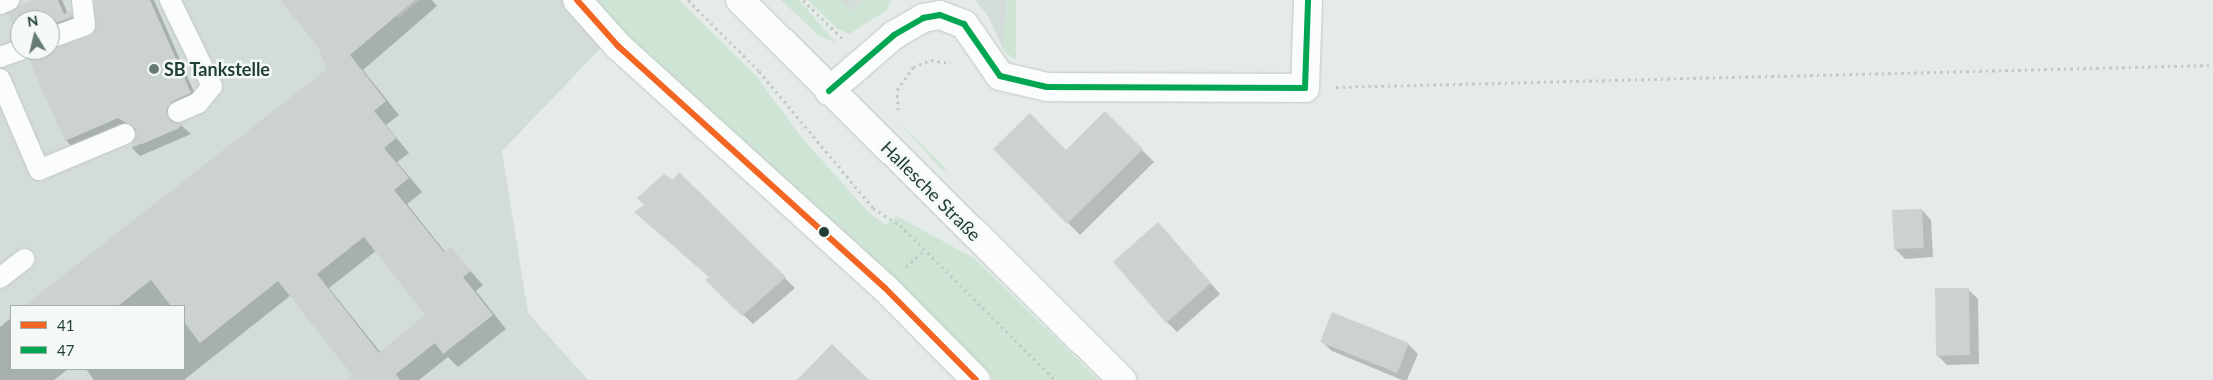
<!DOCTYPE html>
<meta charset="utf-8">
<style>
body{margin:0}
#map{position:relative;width:2213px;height:380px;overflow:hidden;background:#e5ebe8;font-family:Lato,sans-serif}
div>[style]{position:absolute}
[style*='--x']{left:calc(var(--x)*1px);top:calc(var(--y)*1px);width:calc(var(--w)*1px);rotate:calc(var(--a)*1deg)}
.built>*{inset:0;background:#d3dcd8}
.green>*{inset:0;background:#cee4d4}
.shadow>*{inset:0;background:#0003}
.building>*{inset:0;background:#ccd2cf}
.path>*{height:3px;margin-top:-1.5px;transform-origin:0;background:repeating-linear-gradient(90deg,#c1cbc6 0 2.5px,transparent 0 6.5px)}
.roads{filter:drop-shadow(0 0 1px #c2c8c5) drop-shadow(0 0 1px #c2c8c5)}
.lane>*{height:20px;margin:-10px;padding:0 10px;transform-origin:10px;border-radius:10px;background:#fbfcfc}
.street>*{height:28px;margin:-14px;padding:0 14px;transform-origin:14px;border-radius:14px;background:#fbfcfc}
.secondary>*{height:28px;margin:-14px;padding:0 14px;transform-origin:14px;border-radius:14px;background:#fbfcfc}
.bus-1>*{height:6px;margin:-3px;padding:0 3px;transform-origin:3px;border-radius:3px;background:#f26522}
.bus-2>*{height:6px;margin:-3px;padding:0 3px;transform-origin:3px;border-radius:3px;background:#00a651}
.dots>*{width:14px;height:14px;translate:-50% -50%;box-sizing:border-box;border:2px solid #f4f9f6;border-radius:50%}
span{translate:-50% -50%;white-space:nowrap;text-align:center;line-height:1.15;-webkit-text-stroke:5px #f4f9f6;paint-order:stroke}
.poi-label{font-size:18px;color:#223f36;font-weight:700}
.left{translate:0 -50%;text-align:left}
.street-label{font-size:18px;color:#223f36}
.legend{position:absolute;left:10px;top:305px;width:175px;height:65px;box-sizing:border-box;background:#f4f9f6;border:1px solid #a0afa9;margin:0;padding:6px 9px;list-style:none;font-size:15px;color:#223f36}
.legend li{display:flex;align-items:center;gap:10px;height:25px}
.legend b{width:25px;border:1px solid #a0afa9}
.north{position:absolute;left:10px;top:10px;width:50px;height:50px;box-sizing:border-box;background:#f4f9f6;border:1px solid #a0afa9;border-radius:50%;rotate:351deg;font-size:14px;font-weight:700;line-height:20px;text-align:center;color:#223f36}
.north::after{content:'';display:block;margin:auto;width:18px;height:22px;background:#667b74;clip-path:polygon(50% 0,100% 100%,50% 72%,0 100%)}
</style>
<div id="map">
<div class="built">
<div style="clip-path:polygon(evenodd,0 0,383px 0,398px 18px,420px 0,589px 0,619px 29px,502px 151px,528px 313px,588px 380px,0 380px,0 0,20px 20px,50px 20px,50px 50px,20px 50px,20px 20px,0 0,11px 306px,184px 306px,184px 369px,11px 369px,11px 306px)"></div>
<div style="clip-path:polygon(839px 0,863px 0,851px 12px)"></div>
<div style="clip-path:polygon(975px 0,1007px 0,1004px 51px,988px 16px)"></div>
</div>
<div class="green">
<div style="clip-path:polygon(589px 0,679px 0,755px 75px,802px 138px,869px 213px,886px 225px,897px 216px,975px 259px,1098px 380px,994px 380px,879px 266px)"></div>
<div style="clip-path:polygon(781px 0,799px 0,836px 43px,819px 36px)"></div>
<div style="clip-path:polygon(808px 0,839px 0,851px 12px,863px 0,891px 0,887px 10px,849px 34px,838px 29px)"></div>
<div style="clip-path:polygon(1007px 0,1016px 0,1016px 60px,1004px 51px)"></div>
<div style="clip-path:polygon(895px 118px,946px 169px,943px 171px)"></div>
</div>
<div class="shadow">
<div style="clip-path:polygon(38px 0,62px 0,68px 14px,79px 21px,50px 38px,50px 20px,20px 20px,20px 37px,10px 14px)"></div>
<div style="clip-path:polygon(evenodd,99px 0,154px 0,198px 101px,174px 119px,191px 134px,140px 156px,132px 148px,136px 131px,127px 125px,74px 149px,66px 140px,29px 58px,31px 50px,54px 51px,95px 34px,99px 0,177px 126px,179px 128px,142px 144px,142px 142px,177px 126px)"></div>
<div style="clip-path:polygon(evenodd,282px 0,432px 0,437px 6px,363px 70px,399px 115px,386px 125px,409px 153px,397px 162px,422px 192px,407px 204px,446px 253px,451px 249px,483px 285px,476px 291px,506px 329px,458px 367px,448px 357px,419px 380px,358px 380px,291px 295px,184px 380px,94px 380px,86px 369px,184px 369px,184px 306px,26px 306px,328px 69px,319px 46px,282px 0,376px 251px,427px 315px,381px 353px,329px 288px,376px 251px)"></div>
<div style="clip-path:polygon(1105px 113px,1154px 162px,1080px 235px,995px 149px,1066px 151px)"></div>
<div style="clip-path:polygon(679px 174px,795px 288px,753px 324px,707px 280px,710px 277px,673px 182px)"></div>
<div style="clip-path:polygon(1922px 210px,1931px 220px,1933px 257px,1905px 259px,1895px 249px)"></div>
<div style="clip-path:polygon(1168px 234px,1220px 294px,1177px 332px,1167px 322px)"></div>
<div style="clip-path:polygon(1968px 289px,1978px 299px,1979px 364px,1947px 365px,1937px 355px)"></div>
<div style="clip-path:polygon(11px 318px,11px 369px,68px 369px,54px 380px,0 380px,0 327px)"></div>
<div style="clip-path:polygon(1322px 342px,1408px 344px,1418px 354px,1407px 380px,1402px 380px,1332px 351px)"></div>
</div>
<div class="building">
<div style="clip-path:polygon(33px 0,58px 0,64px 14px,71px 11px,72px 17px,50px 25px,50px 20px,20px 20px,19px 38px,8px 13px)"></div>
<div style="clip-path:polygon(95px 0,150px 0,191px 93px,173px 101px,166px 110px,171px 121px,184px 125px,131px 148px,136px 129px,118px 118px,65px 141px,28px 58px,32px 50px,54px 49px,93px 34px)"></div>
<div style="clip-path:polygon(evenodd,280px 0,415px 0,350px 55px,386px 101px,374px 111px,396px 138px,384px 148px,409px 178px,394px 190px,444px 252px,451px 247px,471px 271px,463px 277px,493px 315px,443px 354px,435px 343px,396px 374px,400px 380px,347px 380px,352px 375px,278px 281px,200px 343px,184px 322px,184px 306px,171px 306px,151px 280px,118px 306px,24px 306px,327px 69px,318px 47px,280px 0,364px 237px,425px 315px,379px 353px,317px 274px,364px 237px)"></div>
<div style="clip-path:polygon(1105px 111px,1143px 149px,1067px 224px,993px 149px,1030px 113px,1066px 150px)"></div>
<div style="clip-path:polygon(679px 172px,786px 277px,742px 316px,705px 280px,709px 277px,634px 212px,644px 205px,637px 198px,664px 174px,673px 180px)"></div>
<div style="clip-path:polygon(1922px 209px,1924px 248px,1894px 249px,1892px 210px)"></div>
<div style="clip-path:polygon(1158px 222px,1211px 283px,1166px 323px,1113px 262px)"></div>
<div style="clip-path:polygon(1935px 288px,1969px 288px,1970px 355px,1936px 356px)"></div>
<div style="clip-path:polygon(1332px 312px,1409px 343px,1397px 373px,1320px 342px)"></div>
<div style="clip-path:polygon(832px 344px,869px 380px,797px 380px)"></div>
</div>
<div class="path">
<div style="--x:688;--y:0;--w:100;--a:45"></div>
<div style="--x:759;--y:71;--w:178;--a:50.2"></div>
<div style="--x:873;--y:208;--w:32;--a:32"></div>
<div style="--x:900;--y:225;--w:219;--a:45"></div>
<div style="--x:803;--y:0;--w:56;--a:44.3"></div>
<div style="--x:1336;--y:87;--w:877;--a:-1.44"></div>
<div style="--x:898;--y:110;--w:20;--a:-93"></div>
<div style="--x:897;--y:90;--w:28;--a:-55"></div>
<div style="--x:913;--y:67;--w:19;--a:-21"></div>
<div style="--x:931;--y:60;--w:20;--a:9"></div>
<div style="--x:906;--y:267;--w:25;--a:-43"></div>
</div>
<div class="roads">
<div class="lane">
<div style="--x:170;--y:0;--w:96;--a:64"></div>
<div style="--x:212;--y:86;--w:22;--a:129"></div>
<div style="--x:198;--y:103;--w:22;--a:156"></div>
<div style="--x:0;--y:4;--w:10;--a:-24"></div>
<div style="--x:50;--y:38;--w:37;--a:-20"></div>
<div style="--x:85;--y:25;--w:25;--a:-97"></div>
<div style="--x:0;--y:57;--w:21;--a:-19"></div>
<div style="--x:0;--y:79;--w:99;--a:66.8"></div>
<div style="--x:39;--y:170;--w:93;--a:-22.7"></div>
<div style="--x:0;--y:278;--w:31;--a:-38"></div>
</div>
<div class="street">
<div style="--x:577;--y:0;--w:62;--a:48.3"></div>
<div style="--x:618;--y:46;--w:360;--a:42.2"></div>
<div style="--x:885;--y:288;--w:129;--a:45.3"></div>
<div style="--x:829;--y:91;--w:86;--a:-40.7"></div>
<div style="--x:894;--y:35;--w:34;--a:-30"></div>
<div style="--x:923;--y:18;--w:17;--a:-10"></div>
<div style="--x:940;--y:15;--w:26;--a:21"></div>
<div style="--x:964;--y:24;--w:63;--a:55.3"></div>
<div style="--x:1000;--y:76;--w:48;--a:13.2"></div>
<div style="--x:1047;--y:87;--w:258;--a:0.2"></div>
<div style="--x:1305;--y:88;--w:88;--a:-88"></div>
</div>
<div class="secondary">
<div style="--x:740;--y:0;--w:539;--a:44.85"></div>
</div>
</div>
<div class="bus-1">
<div style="--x:577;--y:0;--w:62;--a:48.3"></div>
<div style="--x:618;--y:46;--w:360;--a:42.2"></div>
<div style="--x:885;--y:288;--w:129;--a:45.3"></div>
</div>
<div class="bus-2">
<div style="--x:829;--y:91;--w:86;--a:-40.7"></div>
<div style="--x:894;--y:35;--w:34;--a:-30"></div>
<div style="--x:923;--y:18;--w:17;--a:-10"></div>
<div style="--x:940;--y:15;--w:26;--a:21"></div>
<div style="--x:964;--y:24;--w:63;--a:55.3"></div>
<div style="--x:1000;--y:76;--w:48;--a:13.2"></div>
<div style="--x:1047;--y:87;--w:258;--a:0.2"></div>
<div style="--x:1305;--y:88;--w:88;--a:-88"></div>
</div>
<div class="dots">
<div style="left:154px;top:69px;background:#667b74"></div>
<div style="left:824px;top:232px;background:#223f36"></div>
</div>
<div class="poi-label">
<span class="left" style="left:164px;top:69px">SB Tankstelle</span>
</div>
<div class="street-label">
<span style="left:931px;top:191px;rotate:45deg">Hallesche Straße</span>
</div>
<ul class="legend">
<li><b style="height:6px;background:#f26522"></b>41</li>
<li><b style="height:6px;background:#00a651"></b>47</li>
</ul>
<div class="north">N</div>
</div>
